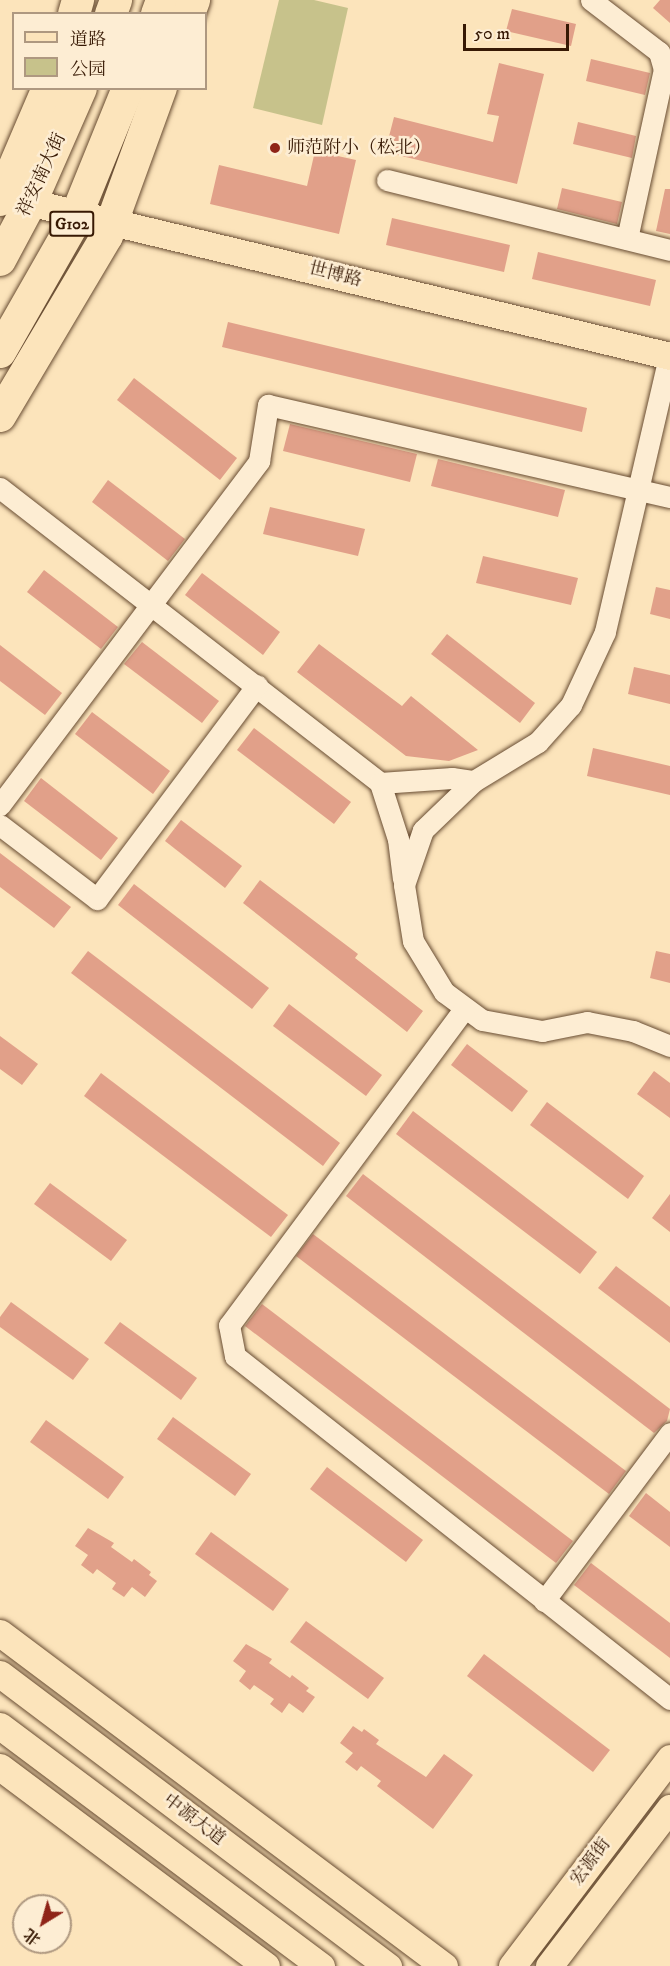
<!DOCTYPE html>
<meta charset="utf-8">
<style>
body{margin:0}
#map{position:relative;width:670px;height:1966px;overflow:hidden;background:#fce4bb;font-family:"IM FELL DW Pica","Noto Serif SC",serif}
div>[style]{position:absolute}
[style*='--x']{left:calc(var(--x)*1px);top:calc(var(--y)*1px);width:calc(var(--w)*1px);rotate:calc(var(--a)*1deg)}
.green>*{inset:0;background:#c7c28b}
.building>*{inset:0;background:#e1a089}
.roads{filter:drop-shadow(0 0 2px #684c32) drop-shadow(0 0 2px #684c32)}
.minor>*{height:21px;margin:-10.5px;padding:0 10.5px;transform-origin:10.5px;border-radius:10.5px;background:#fdedd3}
.major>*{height:27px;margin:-13.5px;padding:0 13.5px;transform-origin:13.5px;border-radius:13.5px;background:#fce4bb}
.highway>*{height:32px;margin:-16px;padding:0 16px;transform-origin:16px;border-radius:16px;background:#fce4bb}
.dots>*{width:16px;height:16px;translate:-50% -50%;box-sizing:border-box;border:3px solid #fdedd3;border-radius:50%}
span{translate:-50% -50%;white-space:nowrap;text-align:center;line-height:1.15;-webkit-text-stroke:5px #fdedd3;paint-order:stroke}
.shield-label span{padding:2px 4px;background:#fdedd3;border:2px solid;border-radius:4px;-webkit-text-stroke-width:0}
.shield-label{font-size:16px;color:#371904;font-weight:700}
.poi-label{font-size:18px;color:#371904}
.left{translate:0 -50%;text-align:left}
.street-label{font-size:18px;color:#371904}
.legend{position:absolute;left:12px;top:12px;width:195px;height:78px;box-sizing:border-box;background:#fdedd3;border:2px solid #ae9880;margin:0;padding:8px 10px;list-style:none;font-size:18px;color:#371904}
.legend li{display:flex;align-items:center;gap:12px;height:30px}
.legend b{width:30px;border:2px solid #ae9880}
.north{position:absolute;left:12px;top:1894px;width:60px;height:60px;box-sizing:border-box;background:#fdedd3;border:2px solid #ae9880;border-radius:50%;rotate:217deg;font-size:16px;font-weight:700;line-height:24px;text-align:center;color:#371904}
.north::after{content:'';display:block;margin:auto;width:21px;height:27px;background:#8f2418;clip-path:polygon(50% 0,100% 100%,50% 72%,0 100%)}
.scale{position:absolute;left:463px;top:24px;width:106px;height:27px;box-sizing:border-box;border:3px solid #371904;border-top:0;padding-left:8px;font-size:18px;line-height:21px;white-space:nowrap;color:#371904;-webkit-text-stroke:4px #fdedd3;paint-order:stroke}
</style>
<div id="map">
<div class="green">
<div style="clip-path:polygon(279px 0,314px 0,348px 8px,322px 125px,253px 108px)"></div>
</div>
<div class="building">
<div style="clip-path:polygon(660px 0,670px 0,670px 23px,653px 8px)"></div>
<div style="clip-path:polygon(512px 9px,576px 24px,571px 46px,506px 31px)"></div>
<div style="clip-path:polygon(591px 59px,650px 73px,645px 95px,586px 81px)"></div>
<div style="clip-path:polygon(499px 63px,544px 74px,517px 184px,385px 152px,394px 117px,493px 142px,499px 116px,487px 114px)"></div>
<div style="clip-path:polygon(578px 122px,636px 136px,632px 158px,573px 144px)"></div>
<div style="clip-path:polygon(315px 151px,356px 160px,339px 234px,210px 204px,219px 165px,307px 186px)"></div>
<div style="clip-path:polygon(562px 188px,622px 202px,617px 224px,557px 209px)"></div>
<div style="clip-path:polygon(665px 189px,670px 189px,670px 234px,656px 231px)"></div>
<div style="clip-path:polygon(392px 218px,510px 245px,504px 272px,386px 245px)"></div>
<div style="clip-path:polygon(538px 252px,656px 280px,650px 306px,532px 279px)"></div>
<div style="clip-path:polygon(228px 322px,587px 408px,582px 432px,222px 347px)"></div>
<div style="clip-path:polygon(134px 378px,237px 458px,220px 480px,117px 400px)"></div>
<div style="clip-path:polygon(290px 424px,417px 454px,410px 482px,283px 451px)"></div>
<div style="clip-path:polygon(438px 459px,565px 490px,558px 517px,431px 486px)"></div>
<div style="clip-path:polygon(108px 480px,185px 539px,168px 561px,92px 502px)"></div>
<div style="clip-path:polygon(270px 507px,365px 529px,358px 556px,263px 534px)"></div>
<div style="clip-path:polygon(483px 556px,578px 578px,571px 605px,476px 583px)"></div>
<div style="clip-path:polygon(44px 570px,118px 627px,101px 649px,27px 592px)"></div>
<div style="clip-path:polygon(202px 573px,280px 632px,263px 655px,185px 595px)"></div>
<div style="clip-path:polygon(656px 587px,670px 590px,670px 619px,650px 614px)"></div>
<div style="clip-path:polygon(447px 634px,535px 703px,520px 723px,431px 654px)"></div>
<div style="clip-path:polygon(142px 642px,219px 701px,202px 723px,124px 664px)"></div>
<div style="clip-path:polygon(319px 644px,402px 706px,411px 696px,478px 750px,449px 761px,406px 756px,297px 672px)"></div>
<div style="clip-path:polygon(0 645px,62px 693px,45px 715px,0 681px)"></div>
<div style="clip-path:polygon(634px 667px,670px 675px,670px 704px,628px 694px)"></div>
<div style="clip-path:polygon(92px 712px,170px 771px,153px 794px,75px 734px)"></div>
<div style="clip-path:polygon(254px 728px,351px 802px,334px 824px,237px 750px)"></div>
<div style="clip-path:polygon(593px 748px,670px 766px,670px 795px,587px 776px)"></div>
<div style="clip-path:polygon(41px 778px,118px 838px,101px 860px,24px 801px)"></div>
<div style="clip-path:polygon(181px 820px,242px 866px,225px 888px,165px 841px)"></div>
<div style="clip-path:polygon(0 853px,71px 907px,54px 928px,0 887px)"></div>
<div style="clip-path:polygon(260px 880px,358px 954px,355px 958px,423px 1011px,407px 1032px,243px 903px)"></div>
<div style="clip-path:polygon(134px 884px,269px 988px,252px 1009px,118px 905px)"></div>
<div style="clip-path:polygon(88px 951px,340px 1143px,323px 1166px,71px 973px)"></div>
<div style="clip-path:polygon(656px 951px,670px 954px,670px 983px,650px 978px)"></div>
<div style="clip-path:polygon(289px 1004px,382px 1075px,366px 1096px,273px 1026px)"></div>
<div style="clip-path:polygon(0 1036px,38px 1064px,22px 1085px,0 1069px)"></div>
<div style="clip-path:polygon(467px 1044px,528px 1091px,512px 1112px,451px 1065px)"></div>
<div style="clip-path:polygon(654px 1071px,670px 1083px,670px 1118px,637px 1094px)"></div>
<div style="clip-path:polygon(101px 1073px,288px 1215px,271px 1237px,84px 1096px)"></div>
<div style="clip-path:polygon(547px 1102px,644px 1176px,628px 1199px,530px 1125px)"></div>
<div style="clip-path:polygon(413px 1111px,597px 1252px,580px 1274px,396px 1134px)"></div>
<div style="clip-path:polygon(363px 1174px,670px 1409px,667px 1421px,654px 1433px,346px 1196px)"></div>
<div style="clip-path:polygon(50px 1183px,127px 1240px,111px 1261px,34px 1204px)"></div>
<div style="clip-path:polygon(670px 1194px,670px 1232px,652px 1218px)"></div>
<div style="clip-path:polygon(313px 1234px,626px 1471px,609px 1494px,296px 1256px)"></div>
<div style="clip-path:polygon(616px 1266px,670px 1307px,670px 1343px,598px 1288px)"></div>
<div style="clip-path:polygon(11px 1302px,89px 1359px,73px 1380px,0 1327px,0 1317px)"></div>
<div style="clip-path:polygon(262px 1304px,573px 1541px,556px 1563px,245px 1326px)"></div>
<div style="clip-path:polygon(120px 1322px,197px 1378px,181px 1400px,104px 1343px)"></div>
<div style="clip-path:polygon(173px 1417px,251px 1474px,235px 1496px,157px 1439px)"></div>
<div style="clip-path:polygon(46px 1420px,124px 1477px,108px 1499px,30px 1442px)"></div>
<div style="clip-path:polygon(327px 1467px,423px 1540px,406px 1562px,310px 1489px)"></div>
<div style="clip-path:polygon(646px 1493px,670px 1512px,670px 1547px,629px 1516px)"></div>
<div style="clip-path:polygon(88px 1528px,114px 1543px,111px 1547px,132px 1562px,134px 1559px,151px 1572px,149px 1575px,157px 1581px,145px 1597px,132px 1587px,124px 1597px,112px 1589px,116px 1583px,97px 1569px,93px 1574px,81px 1565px,88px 1555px,75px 1546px)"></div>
<div style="clip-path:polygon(211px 1532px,289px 1589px,273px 1611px,195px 1554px)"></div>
<div style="clip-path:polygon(591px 1563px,670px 1623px,670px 1658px,574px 1585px)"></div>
<div style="clip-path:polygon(306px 1621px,384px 1678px,368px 1699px,290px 1642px)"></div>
<div style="clip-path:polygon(246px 1644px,272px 1659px,269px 1663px,290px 1678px,292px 1675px,309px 1688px,306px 1691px,315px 1697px,303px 1713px,289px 1703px,282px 1713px,270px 1704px,274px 1699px,254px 1685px,250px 1690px,239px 1681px,246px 1671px,233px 1661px)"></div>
<div style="clip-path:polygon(484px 1654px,610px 1750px,593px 1772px,467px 1676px)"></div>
<div style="clip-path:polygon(353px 1726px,362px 1732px,364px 1729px,379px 1740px,376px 1744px,426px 1777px,444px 1754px,473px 1775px,433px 1829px,377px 1786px,381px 1781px,361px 1766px,357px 1771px,345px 1762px,353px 1753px,340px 1743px)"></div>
</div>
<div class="roads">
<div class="minor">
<div style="--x:591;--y:0;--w:86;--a:37.4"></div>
<div style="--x:659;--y:52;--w:18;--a:74"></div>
<div style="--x:664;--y:69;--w:174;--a:102.3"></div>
<div style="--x:387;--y:180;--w:292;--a:13.9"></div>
<div style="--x:667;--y:365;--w:274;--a:103.1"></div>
<div style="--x:605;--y:632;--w:81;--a:115"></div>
<div style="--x:571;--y:705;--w:50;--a:131.7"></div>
<div style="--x:538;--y:742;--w:75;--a:148.6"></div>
<div style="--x:474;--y:781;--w:71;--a:136.1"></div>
<div style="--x:423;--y:830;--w:58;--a:109.1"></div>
<div style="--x:404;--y:885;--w:57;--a:80.9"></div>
<div style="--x:413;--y:941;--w:60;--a:58.7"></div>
<div style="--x:444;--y:992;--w:47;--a:36.4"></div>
<div style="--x:482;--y:1020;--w:61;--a:10.4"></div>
<div style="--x:542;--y:1031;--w:46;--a:-11.3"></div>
<div style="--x:587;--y:1022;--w:47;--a:11.1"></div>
<div style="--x:633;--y:1031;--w:40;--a:22"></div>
<div style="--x:0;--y:488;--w:481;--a:37.8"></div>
<div style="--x:380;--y:783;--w:59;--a:72.2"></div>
<div style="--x:398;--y:839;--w:40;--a:82.9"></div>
<div style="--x:380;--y:783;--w:72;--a:-4"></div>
<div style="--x:452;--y:778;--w:22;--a:8"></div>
<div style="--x:0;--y:805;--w:431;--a:-53"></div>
<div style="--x:259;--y:461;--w:57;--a:-80.9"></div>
<div style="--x:268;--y:405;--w:412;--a:12.9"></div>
<div style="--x:0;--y:825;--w:122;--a:37.3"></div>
<div style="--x:97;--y:899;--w:267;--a:-53.2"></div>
<div style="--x:464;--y:1009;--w:394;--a:126.6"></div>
<div style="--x:229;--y:1325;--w:32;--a:79"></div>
<div style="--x:235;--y:1356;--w:554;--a:38.26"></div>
<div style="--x:544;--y:1601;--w:210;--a:-53.1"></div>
</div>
<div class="major">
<div style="--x:12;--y:198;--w:677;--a:13.5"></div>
<div style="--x:0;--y:1633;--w:555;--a:36.87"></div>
<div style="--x:0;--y:1674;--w:486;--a:37"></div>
<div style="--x:0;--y:1726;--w:401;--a:36.8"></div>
<div style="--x:0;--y:1767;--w:332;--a:36.8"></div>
<div style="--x:512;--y:1966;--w:261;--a:-52.8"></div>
<div style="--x:549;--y:1966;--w:199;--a:-52.6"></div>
</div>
<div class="highway">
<div style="--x:74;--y:14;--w:15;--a:-74"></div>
<div style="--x:111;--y:14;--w:15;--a:-70"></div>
<div style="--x:157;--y:14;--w:15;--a:-70"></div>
<div style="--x:189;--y:14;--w:15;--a:-70"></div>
<div style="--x:0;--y:200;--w:122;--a:-66.8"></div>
<div style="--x:0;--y:260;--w:66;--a:-61.9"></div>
<div style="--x:31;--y:202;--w:124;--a:-66.3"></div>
<div style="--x:0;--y:352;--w:145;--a:-60.3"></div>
<div style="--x:72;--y:226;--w:149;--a:-67.9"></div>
<div style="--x:0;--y:416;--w:209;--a:-59.3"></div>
<div style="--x:107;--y:236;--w:158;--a:-70"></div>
</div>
</div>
<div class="dots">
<div style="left:275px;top:148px;background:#8f2418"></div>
</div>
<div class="shield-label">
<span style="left:72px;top:224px">G102</span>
</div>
<div class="poi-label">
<span class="left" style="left:287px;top:148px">师范附小（松北）</span>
</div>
<div class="street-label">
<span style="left:42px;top:175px;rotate:-65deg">祥安南大街</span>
<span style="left:335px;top:275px;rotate:14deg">世博路</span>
<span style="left:194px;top:1820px;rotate:37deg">中源大道</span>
<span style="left:591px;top:1862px;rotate:-53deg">宏源街</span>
</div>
<ul class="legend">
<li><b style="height:8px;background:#fce4bb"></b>道路</li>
<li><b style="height:16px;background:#c7c28b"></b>公园</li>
</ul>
<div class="north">北</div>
<div class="scale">50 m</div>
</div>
